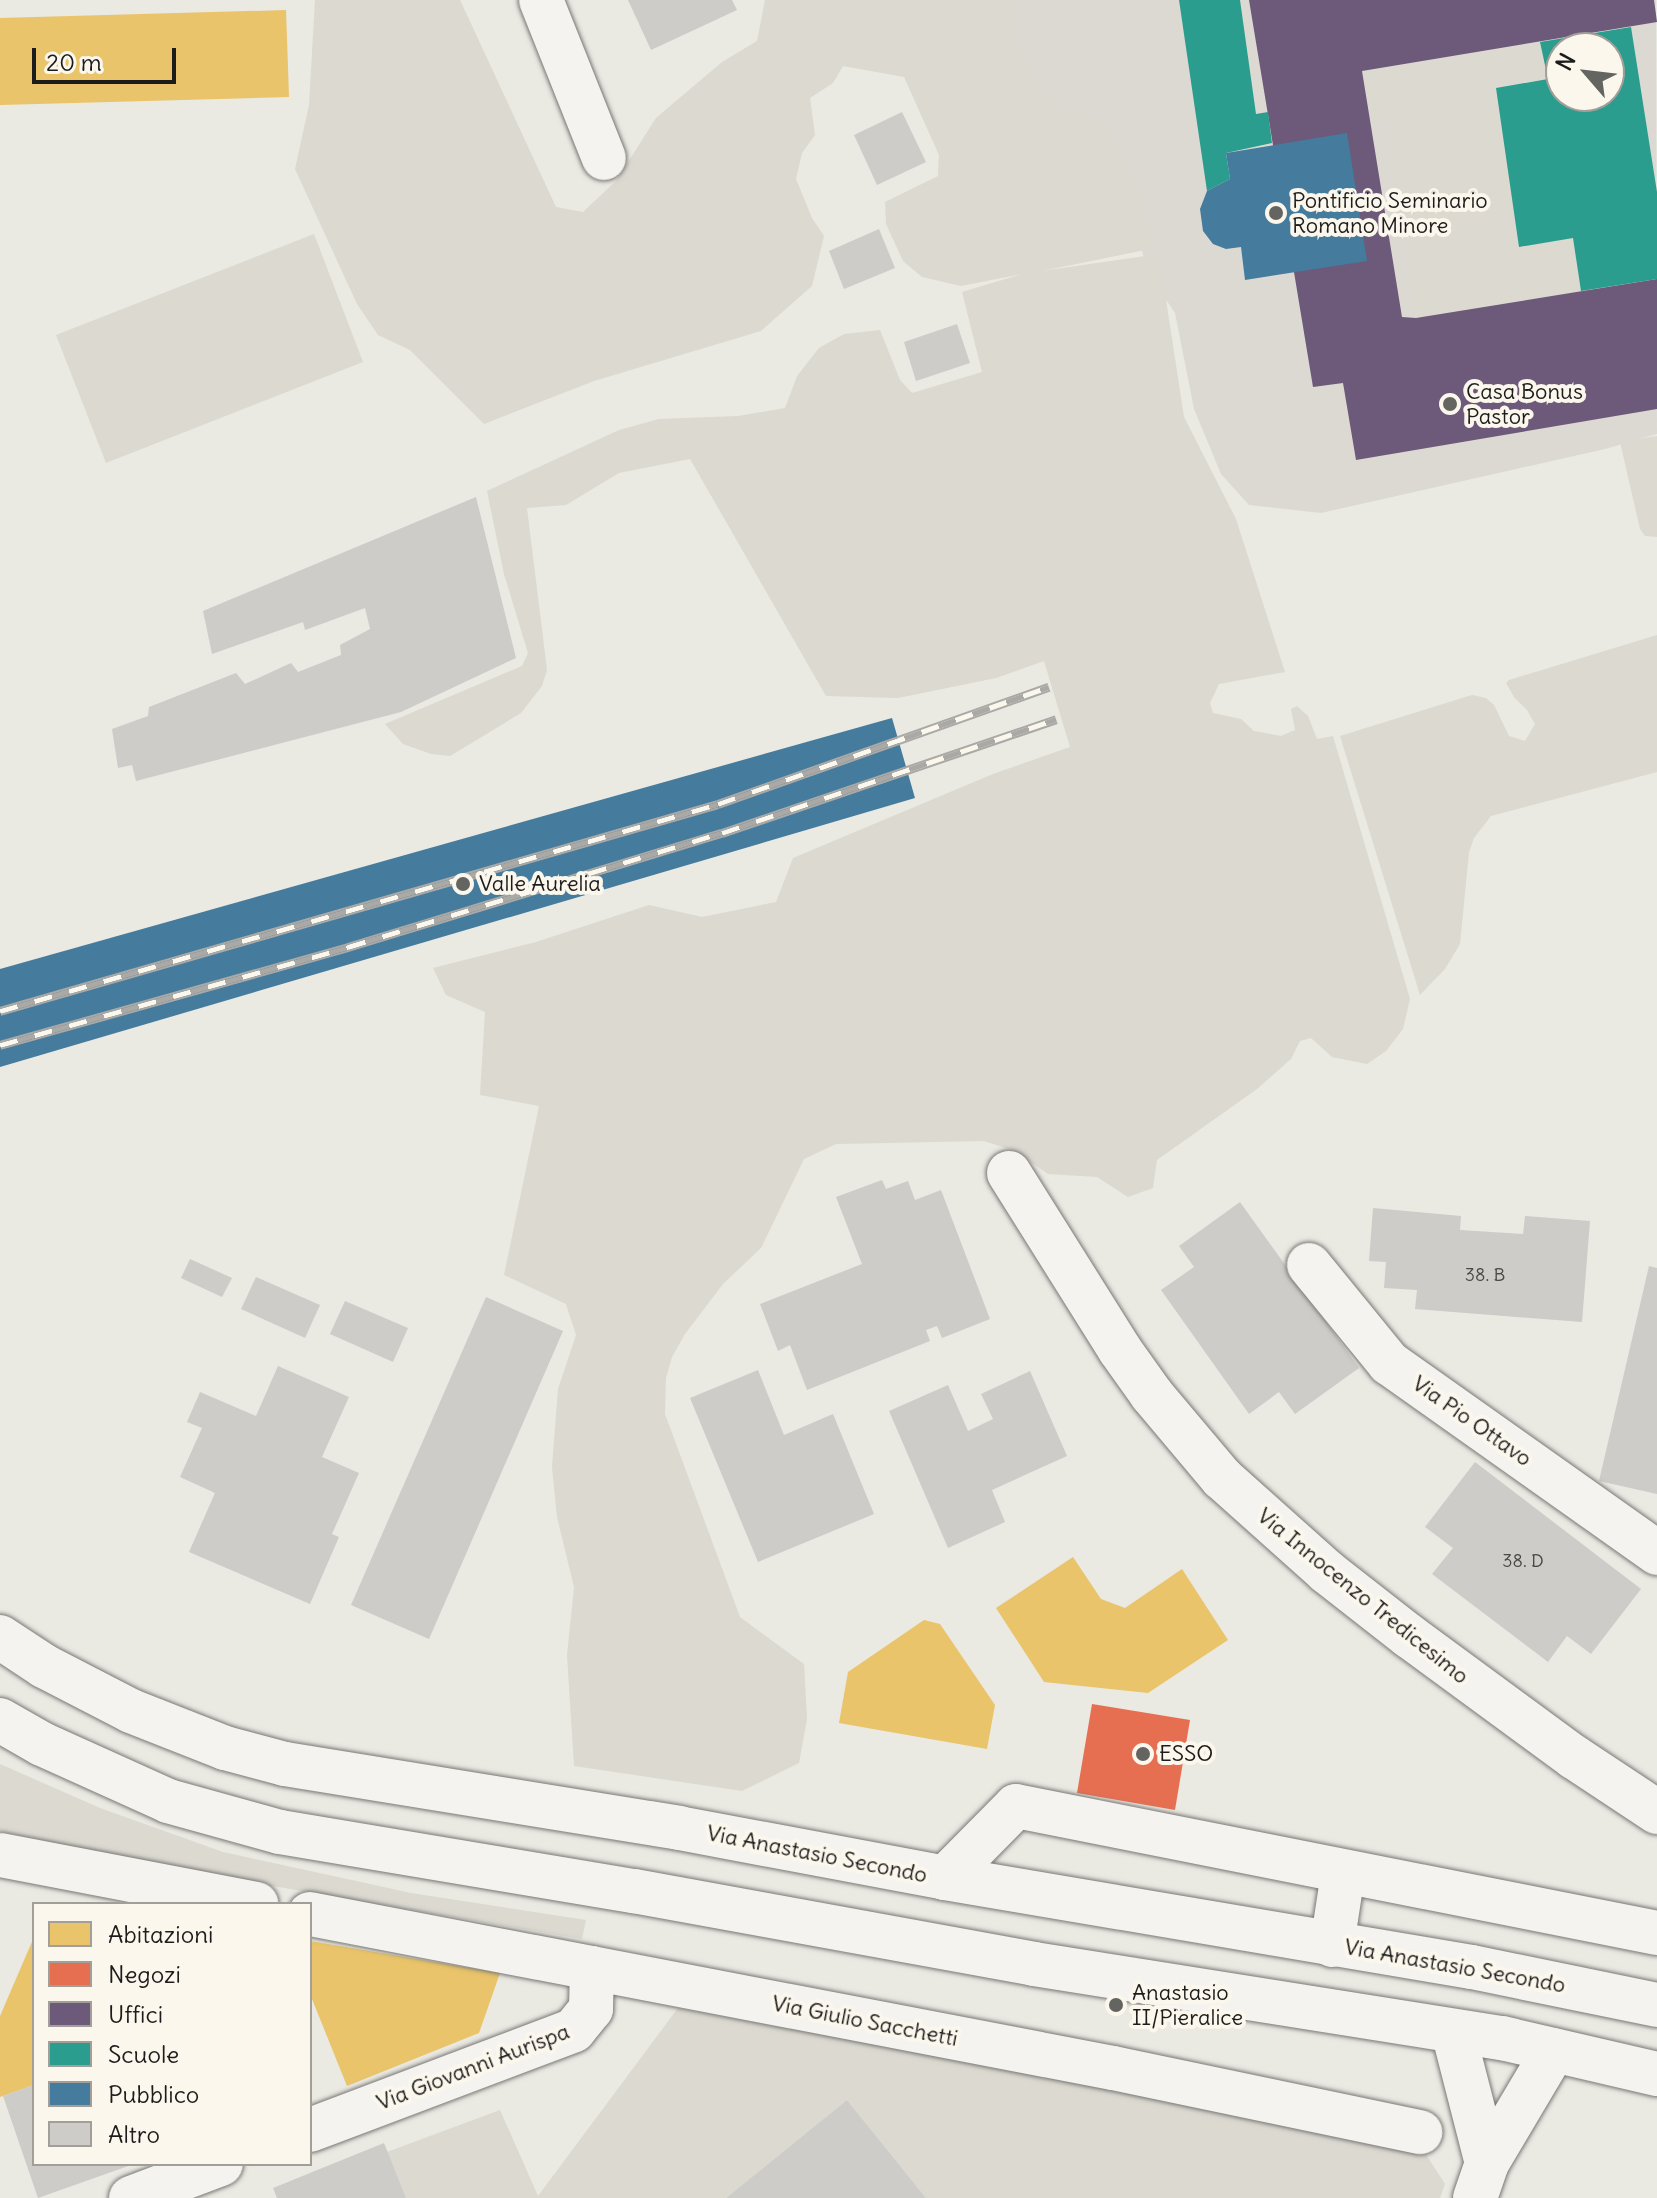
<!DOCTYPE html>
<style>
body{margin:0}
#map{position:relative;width:1657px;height:2198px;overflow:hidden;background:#eae9e2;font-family:Delius,sans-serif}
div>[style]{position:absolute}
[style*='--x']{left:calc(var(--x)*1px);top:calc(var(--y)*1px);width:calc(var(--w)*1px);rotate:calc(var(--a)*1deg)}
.built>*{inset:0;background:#dbd9d1}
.green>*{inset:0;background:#dbd9d0}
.homes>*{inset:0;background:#e9c46a}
.shops>*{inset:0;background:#e76f51}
.offices>*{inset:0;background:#6d597a}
.schools>*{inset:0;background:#2a9d8f}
.public>*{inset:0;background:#457b9d}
.building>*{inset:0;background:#cdccc8}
.roads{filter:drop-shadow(0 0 2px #797875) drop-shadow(0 0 2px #797875)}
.minor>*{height:44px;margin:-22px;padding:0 22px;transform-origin:22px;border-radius:22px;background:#f4f3ef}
.major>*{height:44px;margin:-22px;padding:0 22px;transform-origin:22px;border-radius:22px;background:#f4f3ef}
.rail>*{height:9px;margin-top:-4.5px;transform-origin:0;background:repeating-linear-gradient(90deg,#fbf7ec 0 18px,#aaa9a6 0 36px);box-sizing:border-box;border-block:2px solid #aaa9a6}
.dots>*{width:22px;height:22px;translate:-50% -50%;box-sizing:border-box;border:4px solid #fbf7ec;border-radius:50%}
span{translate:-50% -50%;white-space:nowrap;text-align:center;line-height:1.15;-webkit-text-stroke:8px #fbf7ec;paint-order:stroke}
.number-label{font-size:18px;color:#484847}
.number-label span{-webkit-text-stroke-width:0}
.poi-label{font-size:22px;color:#1c1c1c}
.left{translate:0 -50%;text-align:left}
.street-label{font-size:22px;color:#1c1c1c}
.legend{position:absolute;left:32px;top:1902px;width:280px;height:264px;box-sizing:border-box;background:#fbf7ec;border:2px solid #a29f99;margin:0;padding:10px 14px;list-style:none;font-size:24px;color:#1c1c1c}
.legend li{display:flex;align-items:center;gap:16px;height:40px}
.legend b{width:40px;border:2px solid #a29f99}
.north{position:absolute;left:1545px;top:32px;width:80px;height:80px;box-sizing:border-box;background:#fbf7ec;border:2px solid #a29f99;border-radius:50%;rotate:298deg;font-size:22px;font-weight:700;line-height:32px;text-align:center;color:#1c1c1c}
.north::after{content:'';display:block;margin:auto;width:28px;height:36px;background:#646461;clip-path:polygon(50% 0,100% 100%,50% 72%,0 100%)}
.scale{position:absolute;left:32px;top:48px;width:144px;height:36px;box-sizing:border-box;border:4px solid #1c1c1c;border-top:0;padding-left:10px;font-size:24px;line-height:28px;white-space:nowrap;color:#1c1c1c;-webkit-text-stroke:6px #fbf7ec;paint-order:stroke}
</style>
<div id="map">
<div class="built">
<div style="clip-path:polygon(evenodd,1008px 0,1656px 0,1657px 434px,1605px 449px,1321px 513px,1249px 505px,1221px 474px,1194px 409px,1175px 313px,1148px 273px,1116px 154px,1041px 106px,1012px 43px,1008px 0,1561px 48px,1609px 48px,1609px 96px,1561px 96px,1561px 48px)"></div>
</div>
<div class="green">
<div style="clip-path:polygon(315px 0,460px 0,556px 207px,583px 212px,616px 181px,656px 118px,722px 62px,757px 41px,765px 0,1017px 0,1017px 42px,1032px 77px,1062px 109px,1096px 116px,1113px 133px,1133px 174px,1155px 248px,1042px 271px,1159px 254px,1184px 417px,1236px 519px,1285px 672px,1219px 684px,1210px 703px,1213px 713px,1241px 719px,1254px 731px,1281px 736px,1295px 730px,1291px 709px,1297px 706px,1308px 716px,1317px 739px,1333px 736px,1410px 999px,1403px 1029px,1386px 1051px,1367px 1064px,1332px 1057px,1311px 1038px,1300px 1041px,1291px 1059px,1257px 1089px,1157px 1160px,1153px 1188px,1128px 1197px,1097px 1177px,1048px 1174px,1015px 1151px,984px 1141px,836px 1144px,804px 1159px,761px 1248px,723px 1284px,685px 1334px,672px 1357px,666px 1378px,665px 1414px,740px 1617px,804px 1664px,807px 1719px,799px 1763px,742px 1791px,574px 1766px,567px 1655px,574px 1587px,557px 1517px,552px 1467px,558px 1389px,576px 1335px,566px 1304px,504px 1275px,539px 1106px,480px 1095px,485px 1012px,446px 995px,433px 968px,536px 942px,649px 905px,702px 917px,776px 902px,793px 858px,993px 774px,1070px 747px,1044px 661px,996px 678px,898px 698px,826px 696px,690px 459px,619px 473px,566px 505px,527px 508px,547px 670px,542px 686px,521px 713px,450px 756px,431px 754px,403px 744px,385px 724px,522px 666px,528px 653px,504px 574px,487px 491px,619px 430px,659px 419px,738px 416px,785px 408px,797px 376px,819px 348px,844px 334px,880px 330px,900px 380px,912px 393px,982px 372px,962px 292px,1022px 274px,961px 286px,922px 277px,903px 261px,886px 224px,885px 202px,938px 176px,939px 155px,904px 77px,843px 66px,833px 83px,810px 98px,815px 135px,802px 153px,796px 179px,812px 218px,824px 236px,812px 286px,761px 331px,594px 381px,484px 424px,410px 350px,378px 335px,357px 304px,295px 169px,309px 105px)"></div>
<div style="clip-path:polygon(1540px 42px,1546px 80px,1496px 89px,1519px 246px,1573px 238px,1581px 291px,1416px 318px,1386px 119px,1370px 121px,1362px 71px)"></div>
<div style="clip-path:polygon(314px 234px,363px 362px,106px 463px,56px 335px)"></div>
<div style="clip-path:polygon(1657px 436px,1657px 537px,1645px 536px,1640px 529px,1620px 442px)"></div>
<div style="clip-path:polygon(1657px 635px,1657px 772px,1491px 816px,1474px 838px,1469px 852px,1460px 944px,1445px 969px,1420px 995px,1340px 736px,1472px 695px,1486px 698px,1494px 705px,1509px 736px,1525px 741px,1535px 724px,1527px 710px,1514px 697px,1506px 683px,1509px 680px)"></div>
<div style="clip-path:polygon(0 1764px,100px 1808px,223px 1852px,411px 1893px,586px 1920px,582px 1939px,157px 1866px,0 1831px)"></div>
<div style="clip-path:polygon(678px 2008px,1420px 2145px,1445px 2184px,1440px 2198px,926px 2198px,847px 2100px,726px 2198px,406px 2198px,387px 2152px,500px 2110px,538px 2196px)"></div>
</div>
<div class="homes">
<div style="clip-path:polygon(286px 10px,289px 97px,0 105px,0 18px)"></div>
<div style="clip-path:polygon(1073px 1557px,1101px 1599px,1125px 1608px,1182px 1569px,1228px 1640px,1148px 1693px,1044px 1682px,996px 1608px)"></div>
<div style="clip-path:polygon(924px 1620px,940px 1624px,995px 1705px,987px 1749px,839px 1723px,848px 1672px)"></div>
<div style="clip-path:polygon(34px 1937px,34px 2085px,0 2097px,0 2016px)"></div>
<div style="clip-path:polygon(310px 1941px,500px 1973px,479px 2033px,347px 2086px,310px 1994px)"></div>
</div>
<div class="shops">
<div style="clip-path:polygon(1092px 1704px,1190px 1720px,1175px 1810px,1077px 1793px)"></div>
</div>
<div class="offices">
<div style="clip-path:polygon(1249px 0,1654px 0,1657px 22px,1362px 71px,1402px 317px,1416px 318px,1657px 279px,1657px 409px,1356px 460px,1343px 383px,1313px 387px)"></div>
</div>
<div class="schools">
<div style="clip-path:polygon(1179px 0,1240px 0,1256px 114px,1268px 112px,1272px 143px,1226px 153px,1230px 179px,1207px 191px)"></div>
<div style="clip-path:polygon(evenodd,1631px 27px,1657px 192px,1657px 279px,1581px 291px,1573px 238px,1519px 247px,1496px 88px,1548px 79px,1540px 42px,1631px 27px,1561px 48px,1609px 48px,1609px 96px,1561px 96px,1561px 48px)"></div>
</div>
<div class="public">
<div style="clip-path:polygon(1347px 133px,1367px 261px,1245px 280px,1241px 247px,1226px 249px,1213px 244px,1203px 231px,1200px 209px,1207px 191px,1230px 179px,1226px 153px)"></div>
<div style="clip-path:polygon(892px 718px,915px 798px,0 1067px,0 969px)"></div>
</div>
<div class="building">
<div style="clip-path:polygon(628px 0,732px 0,737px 10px,651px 50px)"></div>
<div style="clip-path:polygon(902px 112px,926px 162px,877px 185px,854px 135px)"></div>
<div style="clip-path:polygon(879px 229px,895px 268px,844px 289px,829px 251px)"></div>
<div style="clip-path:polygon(957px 324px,970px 363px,916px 381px,904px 342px)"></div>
<div style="clip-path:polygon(476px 497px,516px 658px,401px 712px,136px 781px,132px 765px,118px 768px,112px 729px,148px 716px,149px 707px,236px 673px,245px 684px,291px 663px,298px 672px,341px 655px,340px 645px,370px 629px,365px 608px,305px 630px,303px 622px,212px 654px,203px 611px)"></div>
<div style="clip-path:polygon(882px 1180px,886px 1189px,908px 1181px,915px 1200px,941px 1190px,990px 1319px,942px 1338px,937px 1326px,926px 1330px,930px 1341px,807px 1390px,790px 1345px,778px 1351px,760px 1304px,862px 1264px,836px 1197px)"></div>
<div style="clip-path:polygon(1240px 1202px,1359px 1368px,1295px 1414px,1279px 1392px,1249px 1414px,1161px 1290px,1194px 1267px,1179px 1246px)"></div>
<div style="clip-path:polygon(1373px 1208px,1461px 1216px,1460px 1230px,1523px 1234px,1525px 1216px,1590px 1221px,1582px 1322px,1415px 1309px,1417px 1290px,1384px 1288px,1386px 1262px,1369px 1261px)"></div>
<div style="clip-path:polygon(190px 1259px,232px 1278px,222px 1297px,181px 1278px)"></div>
<div style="clip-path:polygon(1649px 1266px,1657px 1268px,1657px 1494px,1599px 1481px)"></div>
<div style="clip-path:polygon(256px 1277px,320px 1305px,305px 1338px,241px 1309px)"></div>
<div style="clip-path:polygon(486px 1297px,563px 1331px,429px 1639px,351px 1605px)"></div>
<div style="clip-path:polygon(345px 1301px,408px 1328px,393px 1362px,330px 1334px)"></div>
<div style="clip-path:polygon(278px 1366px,349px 1397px,322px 1457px,359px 1473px,332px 1534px,339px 1537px,310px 1604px,189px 1552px,215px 1493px,180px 1477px,202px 1428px,187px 1422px,200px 1392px,256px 1416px)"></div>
<div style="clip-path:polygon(758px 1370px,784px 1435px,833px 1414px,874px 1514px,758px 1562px,690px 1398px)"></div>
<div style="clip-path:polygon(1030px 1371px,1067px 1456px,992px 1490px,1005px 1522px,948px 1548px,889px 1411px,948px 1385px,968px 1431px,993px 1419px,981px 1394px)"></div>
<div style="clip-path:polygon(1475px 1462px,1641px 1589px,1591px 1654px,1567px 1636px,1548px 1662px,1432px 1574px,1453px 1548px,1425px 1527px)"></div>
<div style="clip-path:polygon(34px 2085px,34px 2164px,134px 2164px,38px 2198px,3px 2096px)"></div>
<div style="clip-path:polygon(847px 2100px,926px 2198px,726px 2198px)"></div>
<div style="clip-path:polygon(384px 2143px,406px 2198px,277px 2198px,273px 2188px)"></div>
</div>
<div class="roads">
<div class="minor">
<div style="--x:541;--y:0;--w:170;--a:68.3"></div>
<div style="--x:1009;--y:1173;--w:209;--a:57.9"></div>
<div style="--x:1120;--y:1350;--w:55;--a:54.6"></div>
<div style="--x:1152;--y:1395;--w:109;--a:49.9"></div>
<div style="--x:1222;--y:1478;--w:141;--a:41.8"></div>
<div style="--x:1327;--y:1572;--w:104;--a:38"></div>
<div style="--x:1409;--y:1636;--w:205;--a:36.3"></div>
<div style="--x:1574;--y:1757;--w:100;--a:33.5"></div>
<div style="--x:1309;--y:1265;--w:127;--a:50.8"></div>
<div style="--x:1389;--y:1363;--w:329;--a:35.3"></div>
<div style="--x:0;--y:1855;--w:261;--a:10.8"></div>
<div style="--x:945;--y:1878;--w:101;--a:-45.4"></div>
<div style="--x:1016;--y:1806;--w:653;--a:11.21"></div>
<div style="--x:310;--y:1914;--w:818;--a:10.86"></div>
<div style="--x:1113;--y:2068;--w:314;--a:11.8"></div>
<div style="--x:1332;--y:1945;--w:73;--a:-81.3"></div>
<div style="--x:1453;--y:2031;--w:136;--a:75.6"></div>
<div style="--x:310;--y:2130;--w:282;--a:-20.7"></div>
<div style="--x:574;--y:2030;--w:27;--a:-51"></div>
<div style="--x:591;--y:2009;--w:41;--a:-88.6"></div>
<div style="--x:131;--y:2198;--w:96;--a:-20.7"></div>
<div style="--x:1475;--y:2198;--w:37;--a:-71"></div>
<div style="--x:1487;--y:2163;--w:131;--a:-59.3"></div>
</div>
<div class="major">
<div style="--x:0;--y:1637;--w:53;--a:33.4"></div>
<div style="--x:44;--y:1666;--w:98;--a:27.3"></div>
<div style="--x:131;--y:1711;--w:101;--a:21.5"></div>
<div style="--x:225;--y:1748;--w:62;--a:14.9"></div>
<div style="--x:285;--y:1764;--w:399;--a:9.2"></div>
<div style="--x:679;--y:1828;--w:271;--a:10.6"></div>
<div style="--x:945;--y:1878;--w:534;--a:9.59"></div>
<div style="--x:1472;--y:1967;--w:189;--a:11.6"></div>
<div style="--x:0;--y:1720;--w:48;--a:29.7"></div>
<div style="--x:42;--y:1744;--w:138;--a:24.3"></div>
<div style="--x:168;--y:1801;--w:116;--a:15.5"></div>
<div style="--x:280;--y:1832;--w:359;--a:9.5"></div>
<div style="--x:634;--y:1891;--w:407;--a:10.3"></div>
<div style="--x:1034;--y:1964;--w:474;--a:9"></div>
<div style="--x:1502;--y:2038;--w:159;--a:13.1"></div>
</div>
</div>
<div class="rail">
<div style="--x:0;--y:1011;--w:747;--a:-16.08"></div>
<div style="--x:718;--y:804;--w:351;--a:-19.5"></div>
<div style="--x:0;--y:1045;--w:362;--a:-15.7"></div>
<div style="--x:348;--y:947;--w:391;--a:-17"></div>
<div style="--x:722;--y:833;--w:353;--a:-18.8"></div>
</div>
<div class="dots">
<div style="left:1276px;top:213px;background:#646461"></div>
<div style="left:1450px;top:404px;background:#646461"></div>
<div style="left:463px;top:884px;background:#646461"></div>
<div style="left:1143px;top:1754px;background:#646461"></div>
<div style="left:1116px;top:2005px;background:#646461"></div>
</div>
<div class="number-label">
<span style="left:1485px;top:1275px">38. B</span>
<span style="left:1523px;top:1561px">38. D</span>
</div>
<div class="poi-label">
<span class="left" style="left:1292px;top:213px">Pontificio Seminario<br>Romano Minore</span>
<span class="left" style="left:1466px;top:404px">Casa Bonus<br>Pastor</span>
<span class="left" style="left:479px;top:884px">Valle Aurelia</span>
<span class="left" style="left:1159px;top:1754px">ESSO</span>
<span class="left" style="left:1132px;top:2005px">Anastasio<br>II/Pieralice</span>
</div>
<div class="street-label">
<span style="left:1472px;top:1421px;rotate:35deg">Via Pio Ottavo</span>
<span style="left:1363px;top:1596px;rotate:39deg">Via Innocenzo Tredicesimo</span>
<span style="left:817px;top:1854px;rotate:11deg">Via Anastasio Secondo</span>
<span style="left:1455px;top:1966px;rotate:10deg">Via Anastasio Secondo</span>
<span style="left:865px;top:2021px;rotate:11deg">Via Giulio Sacchetti</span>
<span style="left:473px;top:2067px;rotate:-21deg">Via Giovanni Aurispa</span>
</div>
<ul class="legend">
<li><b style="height:22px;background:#e9c46a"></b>Abitazioni</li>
<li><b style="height:22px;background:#e76f51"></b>Negozi</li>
<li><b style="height:22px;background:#6d597a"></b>Uffici</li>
<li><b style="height:22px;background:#2a9d8f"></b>Scuole</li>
<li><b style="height:22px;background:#457b9d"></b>Pubblico</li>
<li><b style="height:22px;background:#cdccc8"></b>Altro</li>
</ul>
<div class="north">N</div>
<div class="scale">20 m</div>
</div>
